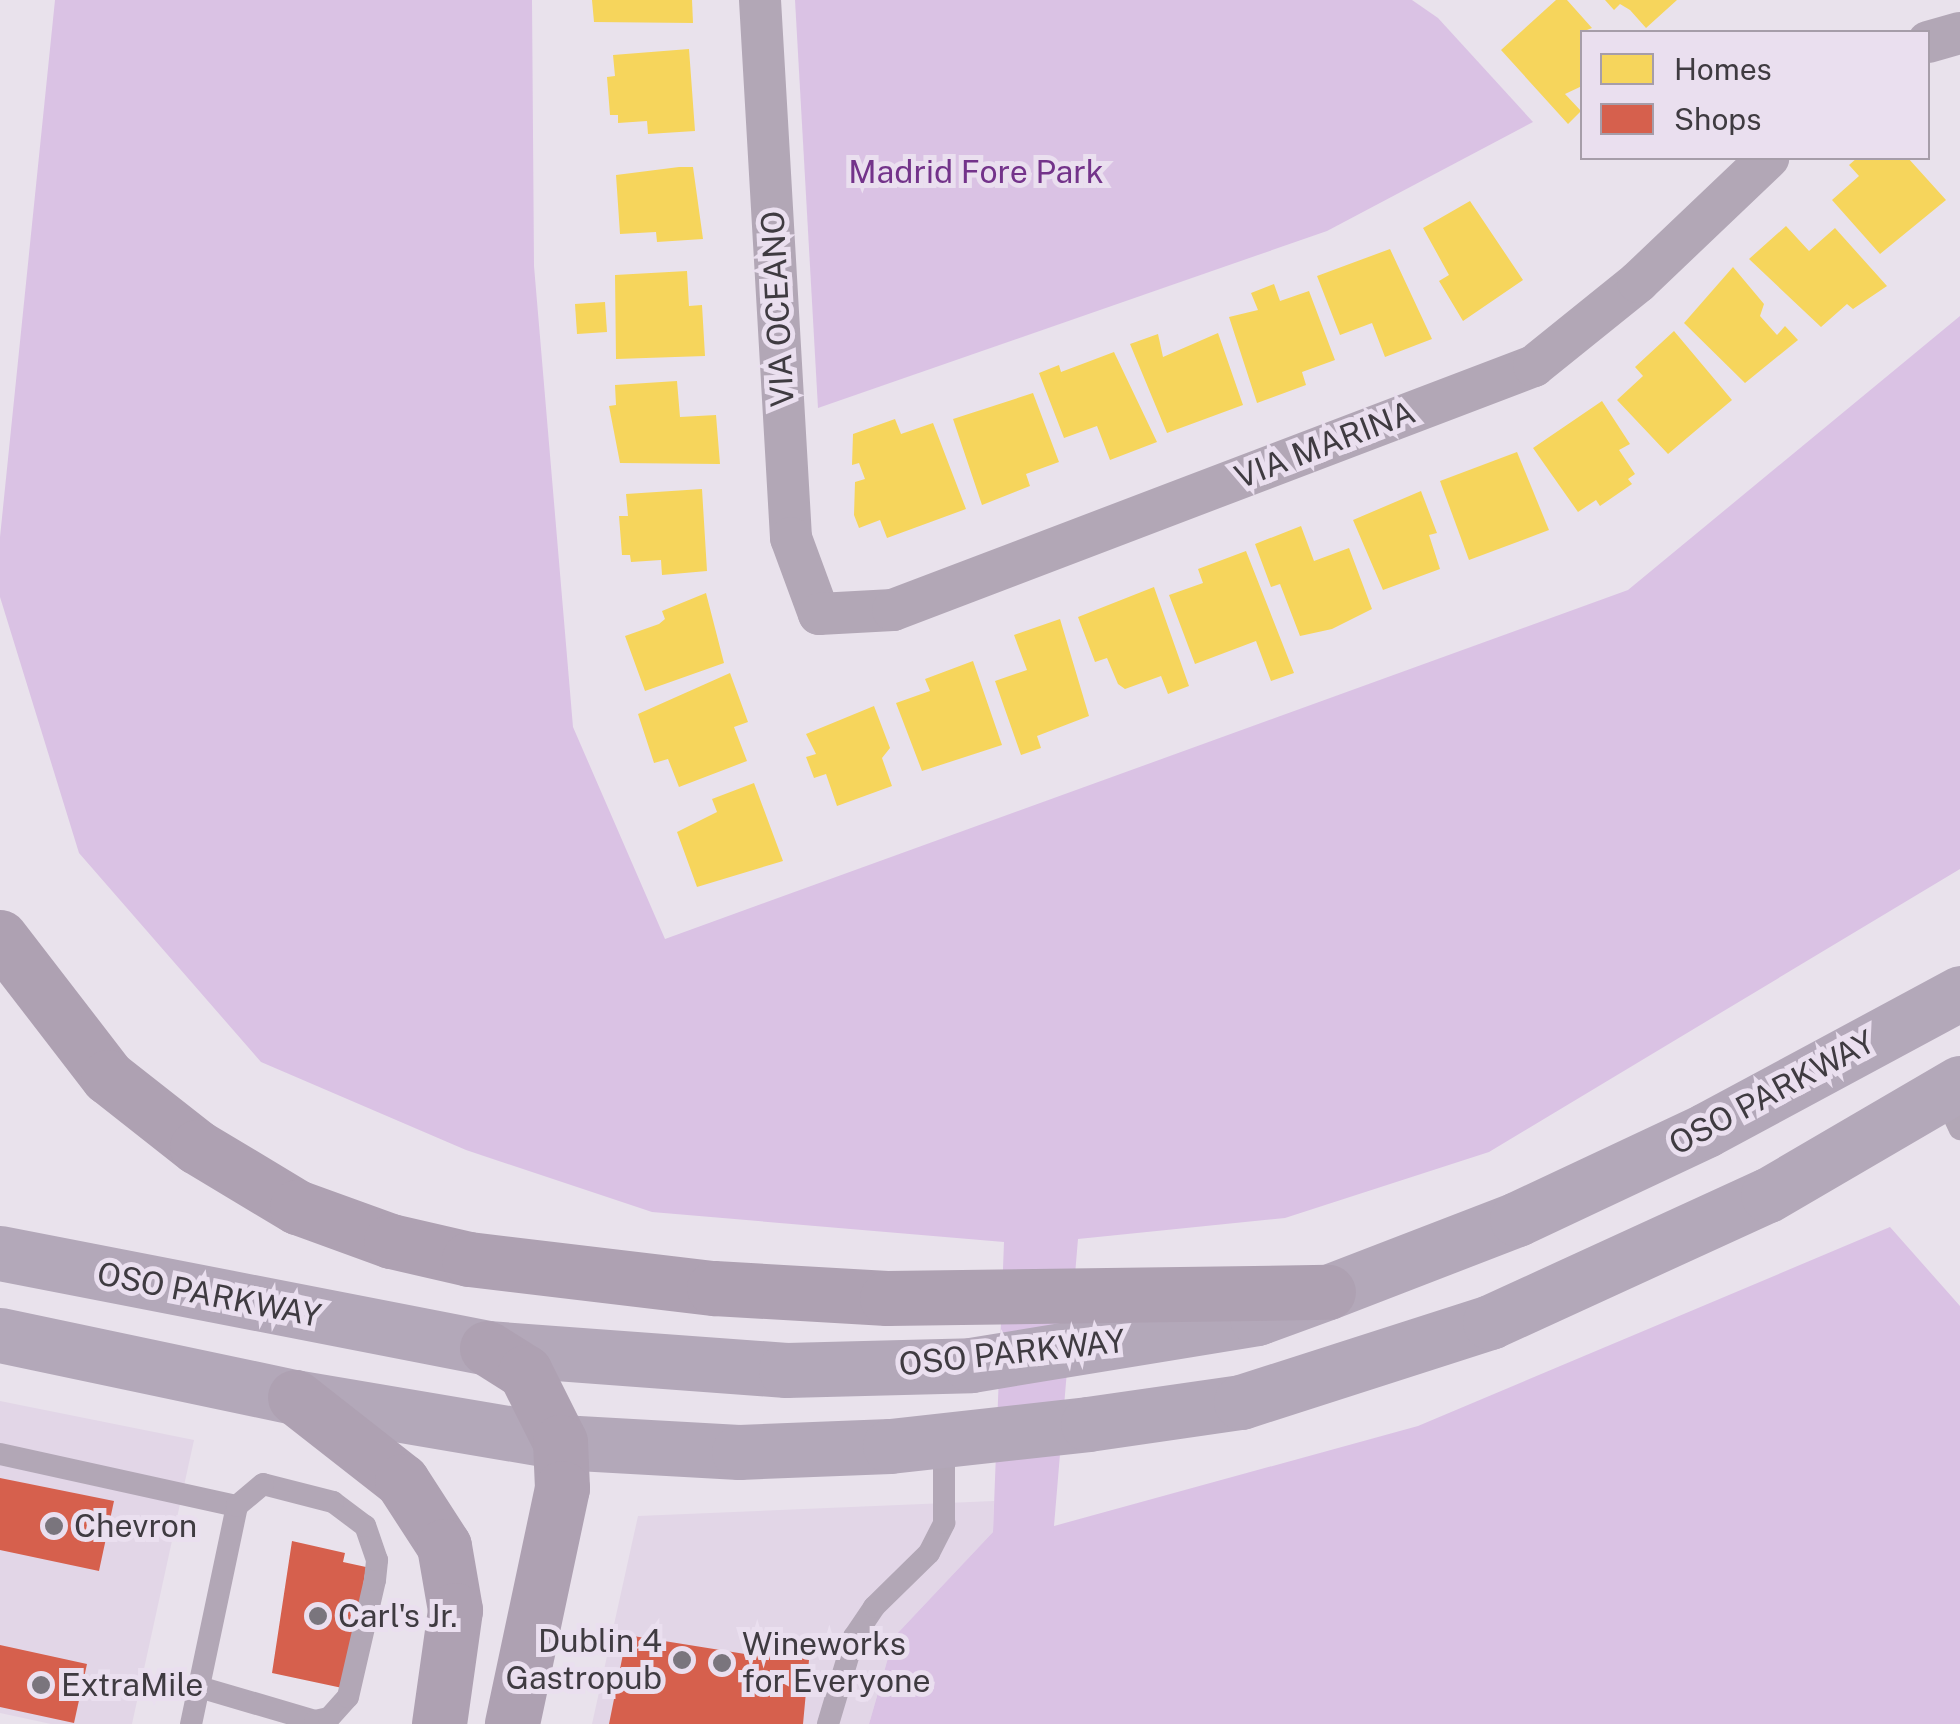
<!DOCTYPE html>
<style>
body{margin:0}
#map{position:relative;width:1960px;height:1724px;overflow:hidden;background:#e9e2ec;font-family:"Public Sans",sans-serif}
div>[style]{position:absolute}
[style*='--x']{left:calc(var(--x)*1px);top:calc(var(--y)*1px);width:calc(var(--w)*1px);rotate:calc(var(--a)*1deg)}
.built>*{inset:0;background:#e2d6e7}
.green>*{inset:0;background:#dac2e4}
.homes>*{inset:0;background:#f6d55c}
.shops>*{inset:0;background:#d6604d}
.lane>*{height:22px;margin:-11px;padding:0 11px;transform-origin:11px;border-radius:11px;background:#b2a7b6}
.street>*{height:42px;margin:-21px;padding:0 21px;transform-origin:21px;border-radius:21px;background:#b2a7b6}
.primary>*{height:55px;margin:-27.5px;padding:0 27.5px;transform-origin:27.5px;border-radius:27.5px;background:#b3a8b9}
.highway>*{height:55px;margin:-27.5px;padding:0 27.5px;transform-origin:27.5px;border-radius:27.5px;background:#aea1b2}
.dots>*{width:28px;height:28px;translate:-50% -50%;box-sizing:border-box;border:5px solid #eadfef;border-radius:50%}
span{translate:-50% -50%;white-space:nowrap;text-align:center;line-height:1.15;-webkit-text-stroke:10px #eadfef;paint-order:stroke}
.park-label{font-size:32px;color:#73338a}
.street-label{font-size:32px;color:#3f3b41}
.poi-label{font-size:32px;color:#3f3b41}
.left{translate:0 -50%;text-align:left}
.right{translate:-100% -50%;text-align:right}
.legend{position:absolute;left:1580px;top:30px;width:350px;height:130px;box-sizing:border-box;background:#eadfef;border:2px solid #a69da9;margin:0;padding:12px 18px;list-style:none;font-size:30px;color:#3f3b41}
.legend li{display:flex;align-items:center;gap:20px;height:50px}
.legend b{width:50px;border:2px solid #a69da9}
</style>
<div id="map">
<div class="built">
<div style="clip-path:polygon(0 1401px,194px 1440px,132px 1724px,51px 1724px,0 1713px)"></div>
<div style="clip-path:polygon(994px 1501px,993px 1532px,894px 1637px,869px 1724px,592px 1724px,638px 1516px)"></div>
</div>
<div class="green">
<div style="clip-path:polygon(55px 0,532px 0,534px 266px,573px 727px,665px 939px,1628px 590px,1960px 316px,1960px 869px,1489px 1152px,1285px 1218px,1078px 1239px,1054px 1526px,1418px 1426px,1890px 1227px,1960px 1306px,1960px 1724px,869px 1724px,894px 1637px,993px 1532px,1004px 1242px,652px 1212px,466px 1150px,261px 1062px,79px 853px,0 597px,0 537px)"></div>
<div style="clip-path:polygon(795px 0,1412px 0,1438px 18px,1533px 122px,1327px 231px,818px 408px)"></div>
</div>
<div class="homes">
<div style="clip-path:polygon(592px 0,692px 0,693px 23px,594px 22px)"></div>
<div style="clip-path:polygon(1556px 0,1567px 0,1592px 28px,1582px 32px,1582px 86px,1565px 94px,1581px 111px,1568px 124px,1501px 50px)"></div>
<div style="clip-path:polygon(1605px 0,1677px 0,1646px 28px,1630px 10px,1620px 4px,1614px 10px)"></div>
<div style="clip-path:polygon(689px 49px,695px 131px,648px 134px,647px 121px,618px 123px,618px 115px,610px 115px,607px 77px,615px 76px,613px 55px)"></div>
<div style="clip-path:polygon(1857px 158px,1908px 158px,1946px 200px,1880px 254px,1832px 200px,1859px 176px,1849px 165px)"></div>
<div style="clip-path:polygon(679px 167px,693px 167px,703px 239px,657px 242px,656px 232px,620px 234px,616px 175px)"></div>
<div style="clip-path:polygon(1470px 201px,1523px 280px,1463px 321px,1439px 281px,1449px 275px,1423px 228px)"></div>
<div style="clip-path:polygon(1786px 226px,1809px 251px,1835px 228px,1887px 286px,1853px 309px,1847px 304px,1821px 327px,1749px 259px)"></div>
<div style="clip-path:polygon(1390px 249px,1432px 339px,1385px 357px,1372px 323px,1340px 335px,1317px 276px)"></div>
<div style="clip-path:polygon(1733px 267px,1764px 304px,1760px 316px,1777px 335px,1785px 326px,1798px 340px,1745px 383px,1684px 323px)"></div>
<div style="clip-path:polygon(687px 271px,689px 306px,702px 305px,705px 356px,616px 359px,615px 275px)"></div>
<div style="clip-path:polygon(1274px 284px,1280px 301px,1309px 291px,1335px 360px,1302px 372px,1306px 385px,1257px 403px,1229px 317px,1258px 310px,1251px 293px)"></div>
<div style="clip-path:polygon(605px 302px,607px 332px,577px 334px,575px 304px)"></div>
<div style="clip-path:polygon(1674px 331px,1732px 400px,1668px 454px,1617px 400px,1643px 376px,1635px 367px)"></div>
<div style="clip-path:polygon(1218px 333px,1243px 405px,1167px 433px,1130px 344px,1158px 334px,1163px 357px)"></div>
<div style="clip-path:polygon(1114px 352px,1157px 442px,1110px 460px,1097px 426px,1064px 438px,1039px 373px,1059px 365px,1061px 372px)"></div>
<div style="clip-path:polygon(677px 381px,680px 417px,716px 415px,720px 464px,620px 463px,609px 406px,616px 405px,615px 385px)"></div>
<div style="clip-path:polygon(1033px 393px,1059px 462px,1026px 474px,1030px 486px,982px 505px,953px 419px)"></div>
<div style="clip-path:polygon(1602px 401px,1630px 444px,1619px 450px,1635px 474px,1628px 479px,1632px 484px,1600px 506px,1596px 500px,1578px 512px,1533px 448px)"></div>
<div style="clip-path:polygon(895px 419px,901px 434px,933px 423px,966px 509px,887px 538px,880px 520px,859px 528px,854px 515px,855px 482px,865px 479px,859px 463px,852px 465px,853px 434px)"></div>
<div style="clip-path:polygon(1517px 452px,1549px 530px,1469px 560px,1440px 481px)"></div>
<div style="clip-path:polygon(702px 489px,707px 571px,662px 575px,661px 560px,631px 562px,630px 555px,622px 555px,619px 516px,628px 516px,626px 494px)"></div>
<div style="clip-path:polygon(1421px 491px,1437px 533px,1429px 535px,1440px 569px,1383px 590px,1353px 520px)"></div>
<div style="clip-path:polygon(1301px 526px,1314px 561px,1349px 548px,1372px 609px,1332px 629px,1300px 636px,1280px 584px,1271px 587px,1255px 544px)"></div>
<div style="clip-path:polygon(1246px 551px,1294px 673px,1271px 681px,1256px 641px,1195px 664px,1169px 595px,1203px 583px,1198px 569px)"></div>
<div style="clip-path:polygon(1154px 587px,1189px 686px,1168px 694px,1161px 676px,1125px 689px,1118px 684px,1107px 658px,1095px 662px,1078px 617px)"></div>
<div style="clip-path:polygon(706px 593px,724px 663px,645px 691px,625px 636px,659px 624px,665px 619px,662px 611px)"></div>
<div style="clip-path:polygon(1060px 619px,1089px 716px,1037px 736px,1041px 748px,1021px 755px,995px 681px,1027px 670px,1014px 635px)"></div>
<div style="clip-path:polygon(973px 661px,1002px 745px,922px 771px,896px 703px,930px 691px,925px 679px)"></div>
<div style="clip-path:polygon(730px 673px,748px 722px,734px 727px,747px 761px,679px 787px,668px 759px,654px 763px,638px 714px)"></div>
<div style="clip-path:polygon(874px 706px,890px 748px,882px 758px,892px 786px,837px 806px,826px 774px,814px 778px,806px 757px,816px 754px,806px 734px)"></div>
<div style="clip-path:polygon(754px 783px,783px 861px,697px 887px,677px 832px,717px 812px,712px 799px)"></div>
</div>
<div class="shops">
<div style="clip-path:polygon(0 1478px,114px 1501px,99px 1571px,0 1550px)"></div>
<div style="clip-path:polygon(292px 1541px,345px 1553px,343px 1562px,366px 1567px,347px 1689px,272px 1673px)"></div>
<div style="clip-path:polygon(786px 1633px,809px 1660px,803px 1724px,609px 1724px,626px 1639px,633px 1636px,745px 1654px,761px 1635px)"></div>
<div style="clip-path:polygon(0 1645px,87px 1664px,74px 1723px,0 1707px)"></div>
</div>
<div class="lane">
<div style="--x:1943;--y:1093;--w:40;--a:65"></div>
<div style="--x:0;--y:1454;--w:243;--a:12.4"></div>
<div style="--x:237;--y:1506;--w:223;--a:101.9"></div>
<div style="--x:199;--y:1687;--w:121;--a:16.3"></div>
<div style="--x:315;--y:1721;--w:14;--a:-12"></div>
<div style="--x:329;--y:1718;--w:28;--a:-48"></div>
<div style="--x:348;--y:1697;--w:120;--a:-77"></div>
<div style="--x:375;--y:1580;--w:20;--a:-84"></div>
<div style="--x:377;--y:1560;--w:36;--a:-109"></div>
<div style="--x:365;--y:1526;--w:40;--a:-143"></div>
<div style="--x:333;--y:1502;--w:72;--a:-165.6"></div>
<div style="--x:263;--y:1484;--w:34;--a:140"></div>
<div style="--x:828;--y:1724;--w:91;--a:-73.4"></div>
<div style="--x:854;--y:1637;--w:36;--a:-56"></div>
<div style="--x:874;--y:1607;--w:77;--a:-44.5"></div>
<div style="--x:929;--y:1553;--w:34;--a:-63"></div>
<div style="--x:944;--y:1523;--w:83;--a:-90"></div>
</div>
<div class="street">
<div style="--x:760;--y:0;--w:539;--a:86.7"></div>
<div style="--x:791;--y:538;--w:81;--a:69.8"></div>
<div style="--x:819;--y:614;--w:74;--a:-3.1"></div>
<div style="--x:893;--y:610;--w:686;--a:-20.84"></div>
<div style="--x:1534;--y:366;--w:134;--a:-38.9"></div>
<div style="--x:1638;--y:282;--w:180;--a:-43.6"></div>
<div style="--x:1928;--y:42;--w:33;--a:-16"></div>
</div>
<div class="primary">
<div style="--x:0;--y:1253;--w:496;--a:11"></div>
<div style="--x:487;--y:1348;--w:300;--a:4.2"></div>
<div style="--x:786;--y:1370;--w:185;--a:-1.5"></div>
<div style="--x:971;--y:1365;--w:290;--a:-9.3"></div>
<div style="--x:1257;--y:1318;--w:76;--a:-20.1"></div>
<div style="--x:1328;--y:1292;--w:203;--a:-21.1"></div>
<div style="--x:1517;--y:1219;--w:209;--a:-25.2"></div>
<div style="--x:1706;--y:1130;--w:289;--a:-28.3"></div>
<div style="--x:0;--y:1335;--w:301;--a:11.9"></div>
<div style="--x:295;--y:1397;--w:269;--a:9.6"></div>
<div style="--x:560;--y:1442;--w:179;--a:3.2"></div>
<div style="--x:739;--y:1452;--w:151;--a:-2.3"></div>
<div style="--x:890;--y:1446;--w:199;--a:-6.3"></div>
<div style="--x:1088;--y:1424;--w:155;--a:-8.2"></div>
<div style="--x:1241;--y:1402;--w:262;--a:-17.8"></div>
<div style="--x:1490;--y:1322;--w:306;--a:-24.6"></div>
<div style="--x:1768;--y:1195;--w:222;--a:-30.3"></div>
</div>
<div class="highway">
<div style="--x:0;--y:937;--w:177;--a:52.4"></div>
<div style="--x:108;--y:1077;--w:113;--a:38.2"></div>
<div style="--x:197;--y:1147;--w:117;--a:31"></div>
<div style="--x:297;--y:1207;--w:100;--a:19.9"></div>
<div style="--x:391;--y:1241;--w:80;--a:13"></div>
<div style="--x:469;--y:1259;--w:247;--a:6.8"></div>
<div style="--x:714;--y:1288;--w:173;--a:3.3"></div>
<div style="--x:887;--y:1298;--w:441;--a:-0.8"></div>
<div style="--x:487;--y:1348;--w:45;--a:32.3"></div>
<div style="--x:525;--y:1372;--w:78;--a:63.4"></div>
<div style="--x:560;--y:1442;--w:46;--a:87.5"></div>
<div style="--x:562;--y:1488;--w:241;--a:102"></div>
<div style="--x:295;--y:1397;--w:136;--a:38.1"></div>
<div style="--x:402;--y:1481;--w:77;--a:57.1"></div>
<div style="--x:444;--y:1546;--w:65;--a:80.2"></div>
<div style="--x:455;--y:1610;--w:115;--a:98"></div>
</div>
<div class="dots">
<div style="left:54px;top:1526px;background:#7a757d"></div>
<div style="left:318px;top:1616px;background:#7a757d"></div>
<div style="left:682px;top:1660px;background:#7a757d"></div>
<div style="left:722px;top:1663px;background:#7a757d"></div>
<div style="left:41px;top:1685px;background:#7a757d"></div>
</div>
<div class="park-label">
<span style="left:976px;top:172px">Madrid Fore Park</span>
</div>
<div class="street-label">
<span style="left:778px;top:309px;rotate:-93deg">VIA OCEANO</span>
<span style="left:1325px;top:445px;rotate:-21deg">VIA MARINA</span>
<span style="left:1772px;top:1093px;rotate:-28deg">OSO PARKWAY</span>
<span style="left:209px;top:1295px;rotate:11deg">OSO PARKWAY</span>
<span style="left:1012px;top:1353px;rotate:-6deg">OSO PARKWAY</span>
</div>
<div class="poi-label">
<span class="left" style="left:74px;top:1526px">Chevron</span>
<span class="left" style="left:338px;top:1616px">Carl's Jr.</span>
<span class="right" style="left:662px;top:1660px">Dublin 4<br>Gastropub</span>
<span class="left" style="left:742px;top:1663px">Wineworks<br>for Everyone</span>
<span class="left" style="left:61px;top:1685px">ExtraMile</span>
</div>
<ul class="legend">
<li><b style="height:28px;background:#f6d55c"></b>Homes</li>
<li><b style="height:28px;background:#d6604d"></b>Shops</li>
</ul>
</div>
